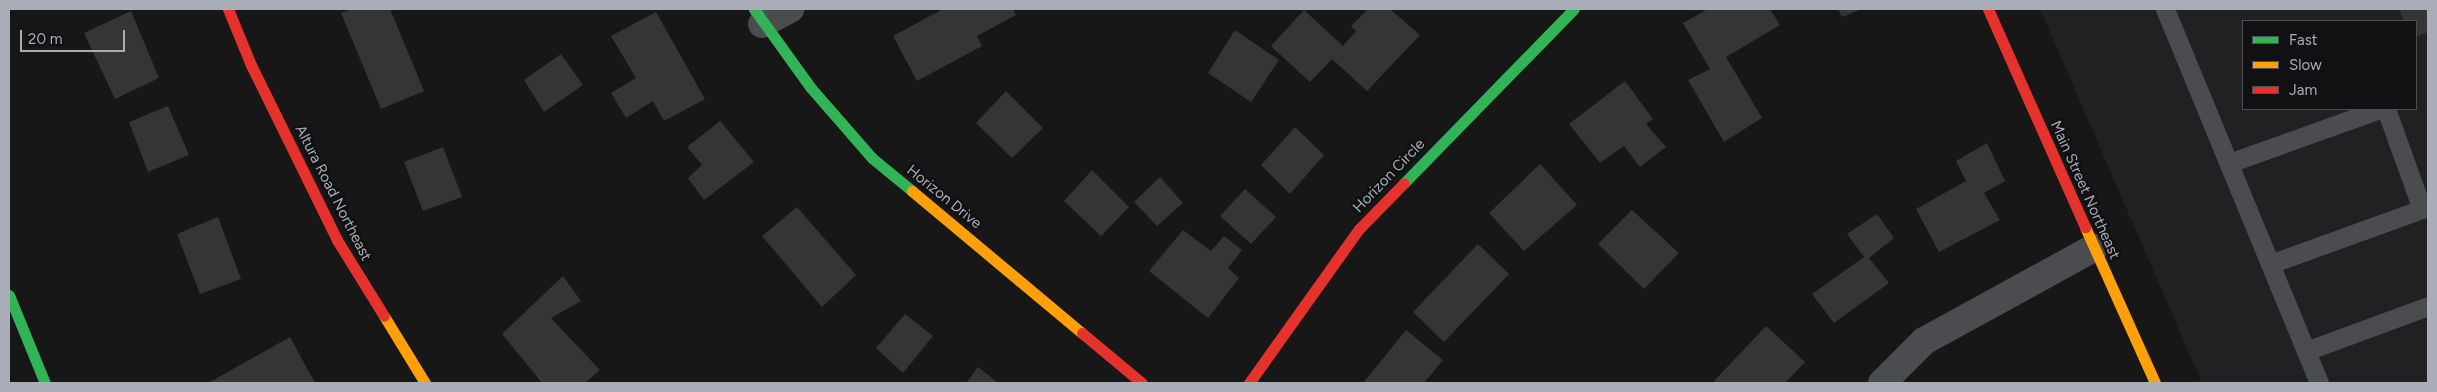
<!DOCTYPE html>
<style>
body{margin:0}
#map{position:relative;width:2437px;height:392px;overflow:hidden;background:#171717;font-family:Figtree,sans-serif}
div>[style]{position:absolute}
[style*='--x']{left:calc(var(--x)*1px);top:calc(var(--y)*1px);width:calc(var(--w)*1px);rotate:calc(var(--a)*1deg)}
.built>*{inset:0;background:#212123}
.building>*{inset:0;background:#353536}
.lane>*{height:19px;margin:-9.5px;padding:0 9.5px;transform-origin:9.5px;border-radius:9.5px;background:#4b4c50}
.street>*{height:28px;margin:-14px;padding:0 14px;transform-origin:14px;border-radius:14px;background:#4b4c50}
.fast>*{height:11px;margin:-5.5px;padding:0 5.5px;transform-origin:5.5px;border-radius:5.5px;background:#30b455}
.slow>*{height:11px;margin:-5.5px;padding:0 5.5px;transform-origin:5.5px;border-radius:5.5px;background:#ff9f0a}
.jam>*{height:11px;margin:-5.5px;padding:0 5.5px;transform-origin:5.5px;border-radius:5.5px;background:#e5322d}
span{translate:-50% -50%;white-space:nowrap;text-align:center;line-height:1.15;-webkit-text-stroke:5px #111113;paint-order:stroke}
.street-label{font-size:15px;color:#a8adb8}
.frame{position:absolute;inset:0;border:10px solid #a8adb8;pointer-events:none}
.legend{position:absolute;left:2242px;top:20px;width:175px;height:90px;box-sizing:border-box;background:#111113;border:1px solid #4d4f55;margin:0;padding:6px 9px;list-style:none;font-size:15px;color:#a8adb8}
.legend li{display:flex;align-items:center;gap:10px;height:25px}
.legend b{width:25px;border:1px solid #4d4f55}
.scale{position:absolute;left:20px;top:30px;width:105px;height:22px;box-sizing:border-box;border:2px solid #a8adb8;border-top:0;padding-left:6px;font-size:15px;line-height:18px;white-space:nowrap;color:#a8adb8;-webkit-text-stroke:4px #111113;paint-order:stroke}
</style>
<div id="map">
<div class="built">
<div style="clip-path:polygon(evenodd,2040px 9px,2428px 9px,2428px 383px,2202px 383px,2040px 9px,2243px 21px,2416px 21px,2416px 109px,2243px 109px,2243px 21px)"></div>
</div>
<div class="building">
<div style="clip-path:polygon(352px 9px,390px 9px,424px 91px,381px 109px,341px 13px)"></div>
<div style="clip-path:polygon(943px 9px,1013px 9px,1016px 15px,977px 36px,982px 46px,917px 81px,893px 36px)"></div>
<div style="clip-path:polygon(1368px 9px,1390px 9px,1420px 35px,1367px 91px,1332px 59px,1310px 82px,1271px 46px,1304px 10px,1343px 46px,1356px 31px,1351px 26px)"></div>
<div style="clip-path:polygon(1708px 9px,1770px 9px,1780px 25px,1726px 57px,1762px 118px,1724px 142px,1688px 80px,1710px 69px,1683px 23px)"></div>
<div style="clip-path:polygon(1838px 9px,1862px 9px,1842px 17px)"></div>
<div style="clip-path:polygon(2399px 9px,2428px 9px,2428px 32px,2416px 36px,2416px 21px,2404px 21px)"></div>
<div style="clip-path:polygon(131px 11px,159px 78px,115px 99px,84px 33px)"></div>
<div style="clip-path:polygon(656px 12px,705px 99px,664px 121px,653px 101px,626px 118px,611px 93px,636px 78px,611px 36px)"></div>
<div style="clip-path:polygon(1235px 30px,1279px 60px,1251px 102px,1208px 73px)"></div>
<div style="clip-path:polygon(561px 54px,583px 85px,544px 112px,524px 80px)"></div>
<div style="clip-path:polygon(1625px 81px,1653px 119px,1646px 124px,1666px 147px,1640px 167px,1624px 146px,1600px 163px,1569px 124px)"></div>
<div style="clip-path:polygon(1006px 91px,1043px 128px,1012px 158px,976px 123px)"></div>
<div style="clip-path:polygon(168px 106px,189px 155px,148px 172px,129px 122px)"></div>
<div style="clip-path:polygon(720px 121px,754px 162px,704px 200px,688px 178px,702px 165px,687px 147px)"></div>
<div style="clip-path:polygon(1295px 127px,1324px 155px,1290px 194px,1261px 165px)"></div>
<div style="clip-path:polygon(1987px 143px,2005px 181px,1984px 193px,2000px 220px,1939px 252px,1916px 209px,1966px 181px,1956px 161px)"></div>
<div style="clip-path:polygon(443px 147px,462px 197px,423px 211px,404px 162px)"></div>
<div style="clip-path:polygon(1540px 164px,1577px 205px,1524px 251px,1489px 213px)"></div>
<div style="clip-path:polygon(1092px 170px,1129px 207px,1101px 236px,1064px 201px)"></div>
<div style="clip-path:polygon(1160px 177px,1183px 203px,1157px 226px,1134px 202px)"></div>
<div style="clip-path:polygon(1245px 189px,1276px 217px,1251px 244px,1220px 216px)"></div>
<div style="clip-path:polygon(797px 207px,856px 275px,822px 307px,762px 236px)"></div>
<div style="clip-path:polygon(1632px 210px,1679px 253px,1644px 289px,1598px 244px)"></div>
<div style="clip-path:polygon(1877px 214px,1894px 238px,1869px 258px,1889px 283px,1834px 323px,1812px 294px,1864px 257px,1847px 234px)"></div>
<div style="clip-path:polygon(218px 217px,241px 279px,200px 294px,177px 234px)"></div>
<div style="clip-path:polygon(1183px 230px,1211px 251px,1224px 236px,1242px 250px,1228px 268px,1239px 278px,1208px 318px,1149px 271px)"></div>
<div style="clip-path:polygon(1478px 244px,1509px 274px,1444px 342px,1413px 312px)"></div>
<div style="clip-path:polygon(563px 276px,581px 301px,551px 318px,600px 370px,585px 383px,542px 383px,502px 334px)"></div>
<div style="clip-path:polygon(905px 314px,933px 336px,903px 373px,876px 348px)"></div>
<div style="clip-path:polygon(1766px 326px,1805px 362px,1785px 383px,1716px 383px,1714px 381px)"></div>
<div style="clip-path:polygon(1406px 330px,1443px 360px,1424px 383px,1363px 383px)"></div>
<div style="clip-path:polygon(290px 337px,315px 383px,208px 383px)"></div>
<div style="clip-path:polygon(978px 367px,998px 383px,966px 383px)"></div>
</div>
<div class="lane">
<div style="--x:2165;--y:9;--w:404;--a:67.6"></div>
<div style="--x:2229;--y:163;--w:160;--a:-19.7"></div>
<div style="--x:2270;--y:264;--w:162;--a:-19.9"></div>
<div style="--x:2422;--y:209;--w:106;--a:-109.8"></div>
<div style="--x:2306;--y:351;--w:130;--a:-20.2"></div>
</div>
<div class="street">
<div style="--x:762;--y:24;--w:32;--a:-28"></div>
<div style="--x:1882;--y:383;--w:59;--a:-45"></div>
<div style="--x:1924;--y:341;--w:194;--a:-28.7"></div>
</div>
<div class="fast">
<div style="--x:754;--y:9;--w:97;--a:54.2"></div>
<div style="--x:811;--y:88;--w:93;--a:48.9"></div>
<div style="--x:872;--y:158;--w:52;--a:39.5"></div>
<div style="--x:1404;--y:183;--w:243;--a:-45.7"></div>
<div style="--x:9;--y:295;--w:95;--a:67.8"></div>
</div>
<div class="slow">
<div style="--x:912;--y:191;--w:222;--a:39.9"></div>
<div style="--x:2085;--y:227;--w:171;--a:65.8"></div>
<div style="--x:384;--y:316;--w:79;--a:58.5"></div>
</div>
<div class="jam">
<div style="--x:228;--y:9;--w:61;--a:67.7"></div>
<div style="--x:251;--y:65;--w:195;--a:63.8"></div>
<div style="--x:337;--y:240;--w:89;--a:58.3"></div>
<div style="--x:1988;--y:9;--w:239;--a:66"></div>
<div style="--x:1082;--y:333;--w:78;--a:39.8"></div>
<div style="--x:1249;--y:383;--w:189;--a:-54.5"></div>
<div style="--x:1359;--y:229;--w:64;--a:-45.6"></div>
</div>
<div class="street-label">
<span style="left:1389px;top:176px;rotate:-46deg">Horizon Circle</span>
<span style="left:2085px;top:190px;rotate:66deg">Main Street Northeast</span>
<span style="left:333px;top:193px;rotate:63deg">Altura Road Northeast</span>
<span style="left:944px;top:197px;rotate:39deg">Horizon Drive</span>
</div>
<div class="frame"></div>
<ul class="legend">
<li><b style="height:6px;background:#30b455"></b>Fast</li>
<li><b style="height:6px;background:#ff9f0a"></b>Slow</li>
<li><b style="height:6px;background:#e5322d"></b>Jam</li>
</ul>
<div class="scale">20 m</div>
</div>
